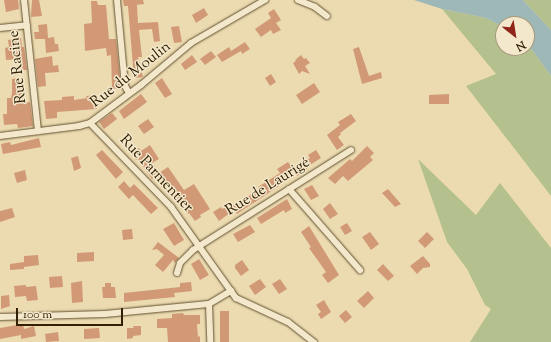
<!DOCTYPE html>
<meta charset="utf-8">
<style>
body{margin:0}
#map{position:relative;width:551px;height:342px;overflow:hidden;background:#ecdbb1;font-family:"Sorts Mill Goudy",serif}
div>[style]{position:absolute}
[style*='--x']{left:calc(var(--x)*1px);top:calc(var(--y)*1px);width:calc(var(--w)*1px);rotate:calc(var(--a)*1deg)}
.green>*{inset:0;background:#b4c18e}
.water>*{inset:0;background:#9eb8b7}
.building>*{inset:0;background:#d29976}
.roads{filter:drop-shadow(0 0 1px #614f2e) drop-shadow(0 0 1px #614f2e)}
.street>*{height:6px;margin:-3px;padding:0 3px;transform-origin:3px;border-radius:3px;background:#f3e8cc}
span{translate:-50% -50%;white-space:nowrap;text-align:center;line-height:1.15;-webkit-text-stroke:3px #f3e8cc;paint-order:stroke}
.street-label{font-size:15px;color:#332003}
.north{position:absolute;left:495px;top:16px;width:40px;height:40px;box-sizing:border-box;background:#f3e8cc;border:1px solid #a6987c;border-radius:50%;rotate:150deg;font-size:11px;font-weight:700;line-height:16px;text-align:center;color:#332003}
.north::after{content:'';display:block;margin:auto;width:14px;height:18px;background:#8f2418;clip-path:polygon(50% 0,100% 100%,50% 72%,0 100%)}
.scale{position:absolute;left:16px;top:308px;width:107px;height:18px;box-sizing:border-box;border:2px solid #332003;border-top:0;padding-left:5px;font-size:12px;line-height:14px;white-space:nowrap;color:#332003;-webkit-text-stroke:3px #f3e8cc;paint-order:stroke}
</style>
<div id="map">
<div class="green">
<div style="clip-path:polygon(523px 0,551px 0,551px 30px)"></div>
<div style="clip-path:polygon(442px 9px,486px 18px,503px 27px,503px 48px,527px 48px,527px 43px,551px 76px,551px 196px,466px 86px,496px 74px)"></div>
<div style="clip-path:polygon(418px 159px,476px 215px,500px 183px,551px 248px,551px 342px,470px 342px,491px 309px,485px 305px,467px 269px,447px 242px)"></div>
</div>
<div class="water">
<div style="clip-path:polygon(414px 0,523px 0,551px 30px,551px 76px,527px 43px,527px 24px,503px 24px,503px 27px,486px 18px,442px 9px)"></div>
</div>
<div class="building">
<div style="clip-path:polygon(4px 0,18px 0,19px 9px,6px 12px)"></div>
<div style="clip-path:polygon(32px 0,39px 0,42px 16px,31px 17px)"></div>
<div style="clip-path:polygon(123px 0,143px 0,144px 4px,135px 5px,137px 5px,138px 23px,158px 22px,160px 41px,154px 42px,152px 29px,139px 30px,142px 57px,138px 57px,143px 77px,134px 78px,128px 6px,124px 6px)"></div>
<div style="clip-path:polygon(91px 1px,97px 1px,98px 5px,106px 5px,109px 39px,116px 39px,121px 88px,112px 89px,111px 55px,107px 56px,106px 48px,85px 51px,84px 24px,92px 23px)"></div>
<div style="clip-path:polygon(204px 8px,208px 15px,196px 23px,192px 15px)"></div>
<div style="clip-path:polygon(274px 9px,281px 20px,276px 23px,281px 30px,273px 34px,271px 30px,261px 37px,255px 29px,271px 18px,268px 13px)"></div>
<div style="clip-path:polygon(47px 24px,48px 38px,54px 37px,55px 44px,58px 44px,59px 51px,46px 53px,45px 39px,35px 39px,34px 32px,39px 32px,38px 25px)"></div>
<div style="clip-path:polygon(179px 26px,182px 42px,174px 43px,171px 27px)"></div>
<div style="clip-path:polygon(21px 38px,22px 47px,24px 47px,27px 70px,22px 70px,21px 62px,19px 62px,18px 59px,6px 60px,5px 48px,9px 47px,8px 40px)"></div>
<div style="clip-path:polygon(245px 42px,250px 49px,242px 54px,241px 51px,222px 62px,217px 55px,229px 47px,231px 51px)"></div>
<div style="clip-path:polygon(359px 47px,369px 76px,381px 72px,382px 78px,362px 84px,353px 49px)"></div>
<div style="clip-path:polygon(211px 51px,216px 57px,205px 65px,200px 59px)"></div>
<div style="clip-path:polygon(192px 55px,197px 62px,185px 70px,181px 64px)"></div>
<div style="clip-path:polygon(301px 55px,304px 59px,306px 58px,310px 63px,305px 66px,310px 74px,302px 71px,299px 74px,293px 63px,296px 61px,295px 60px)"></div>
<div style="clip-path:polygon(52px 56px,53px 66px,58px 65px,59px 72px,45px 73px,46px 86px,38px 87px,35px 59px)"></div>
<div style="clip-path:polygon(271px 74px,276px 82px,270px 86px,265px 78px)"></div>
<div style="clip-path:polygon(20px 78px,23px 103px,30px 102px,33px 126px,18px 128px,17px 124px,4px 125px,3px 114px,7px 114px,7px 98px,11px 98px,12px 93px,12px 79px)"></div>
<div style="clip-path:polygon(162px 78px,172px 94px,165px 98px,155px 83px)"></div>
<div style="clip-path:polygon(314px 83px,320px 92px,302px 104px,296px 95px)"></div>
<div style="clip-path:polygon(141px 94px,147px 102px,124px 119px,119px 111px)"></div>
<div style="clip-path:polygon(449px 94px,449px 104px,429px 104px,429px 95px)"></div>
<div style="clip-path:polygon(96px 95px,97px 109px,57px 112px,57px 118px,46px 119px,44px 101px,62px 100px,62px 97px,74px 96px,74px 100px,87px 98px,86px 96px)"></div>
<div style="clip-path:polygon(112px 113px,117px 119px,104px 129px,99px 122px)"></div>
<div style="clip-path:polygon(351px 114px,356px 121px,340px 133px,341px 134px,338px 137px,344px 145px,337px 150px,327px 135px,340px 125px,338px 122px)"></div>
<div style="clip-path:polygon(148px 119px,154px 127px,144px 134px,138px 126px)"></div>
<div style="clip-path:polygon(39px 138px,41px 147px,3px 154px,1px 144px,10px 142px,11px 145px)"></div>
<div style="clip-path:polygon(150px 145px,159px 159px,152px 163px,159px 173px,168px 167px,184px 190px,194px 184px,210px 209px,200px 215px,201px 217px,195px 221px,189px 213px,188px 214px,170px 188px,167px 190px,157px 175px,152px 179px,138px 159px,136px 160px,131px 153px,139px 148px,141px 151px)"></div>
<div style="clip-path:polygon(367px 146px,374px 153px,370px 157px,373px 160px,348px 181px,343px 176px,335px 184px,328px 178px,350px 159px,352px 161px)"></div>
<div style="clip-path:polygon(102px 150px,123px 172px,116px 179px,96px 155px)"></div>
<div style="clip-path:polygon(316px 150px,321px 158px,307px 167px,307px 169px,297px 176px,294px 171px,280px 180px,282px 184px,237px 214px,232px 206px,260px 189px,258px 187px,280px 173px,277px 169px,288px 162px,293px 169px,310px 158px,308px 155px)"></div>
<div style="clip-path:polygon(78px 156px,81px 168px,74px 171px,71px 158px)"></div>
<div style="clip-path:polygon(25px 170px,27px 180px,17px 183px,14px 173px)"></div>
<div style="clip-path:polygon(124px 181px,130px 188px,134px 184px,158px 208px,151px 214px,133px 195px,129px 199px,118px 187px)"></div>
<div style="clip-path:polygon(312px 185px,319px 196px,311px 200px,304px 189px)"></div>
<div style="clip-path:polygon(388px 189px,401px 204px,395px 207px,382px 193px)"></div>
<div style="clip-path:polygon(287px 199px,292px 209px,285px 213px,284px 210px,261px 224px,257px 218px)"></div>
<div style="clip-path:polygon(330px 203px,338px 214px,330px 219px,323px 209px)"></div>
<div style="clip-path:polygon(221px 207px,222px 209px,226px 207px,230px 213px,219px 221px,213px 212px)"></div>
<div style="clip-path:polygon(12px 208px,15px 217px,0 222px,0 211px)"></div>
<div style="clip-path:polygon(174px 223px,184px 240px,174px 246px,163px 229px)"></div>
<div style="clip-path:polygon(347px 223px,352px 231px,345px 235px,340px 227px)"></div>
<div style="clip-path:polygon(250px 225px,255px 232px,238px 242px,233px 234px)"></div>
<div style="clip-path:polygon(309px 226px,339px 275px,328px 283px,322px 275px,326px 272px,309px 248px,311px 247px,301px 232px)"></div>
<div style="clip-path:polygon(132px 229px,133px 239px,123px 240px,122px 230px)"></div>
<div style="clip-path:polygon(370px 232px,379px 244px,371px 250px,362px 237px)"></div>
<div style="clip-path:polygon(427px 232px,434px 239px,425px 248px,418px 241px)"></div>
<div style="clip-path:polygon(158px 242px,179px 258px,175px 263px,173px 260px,163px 272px,155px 265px,164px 255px,157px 249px,152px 250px)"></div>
<div style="clip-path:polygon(94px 252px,94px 261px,77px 262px,77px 253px)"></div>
<div style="clip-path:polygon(38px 255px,39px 265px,24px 267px,24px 256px)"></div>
<div style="clip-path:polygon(423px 256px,430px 264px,430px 267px,423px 268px,417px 274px,410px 266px)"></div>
<div style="clip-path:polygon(199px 259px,209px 275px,200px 280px,191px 264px)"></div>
<div style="clip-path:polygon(242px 260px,249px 270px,241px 276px,235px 268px,235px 265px)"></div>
<div style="clip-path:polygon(24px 262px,24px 269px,10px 270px,10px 264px)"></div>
<div style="clip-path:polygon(383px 264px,394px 276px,388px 281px,377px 270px)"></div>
<div style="clip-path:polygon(62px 276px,63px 287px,50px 288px,49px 277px)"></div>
<div style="clip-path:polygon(260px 279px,266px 287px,255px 295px,249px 286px)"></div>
<div style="clip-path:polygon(280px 279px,287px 289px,279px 294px,272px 284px)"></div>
<div style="clip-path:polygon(82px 281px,83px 302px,72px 303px,71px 283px)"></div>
<div style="clip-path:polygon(191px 282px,192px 291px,174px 293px,175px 297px,124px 302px,124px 293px,180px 287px,180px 283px)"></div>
<div style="clip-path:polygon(105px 283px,111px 283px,111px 287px,115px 287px,116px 298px,103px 298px,102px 287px,105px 287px)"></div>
<div style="clip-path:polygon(26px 285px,26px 287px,36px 286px,38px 300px,27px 301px,26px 296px,15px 297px,14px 286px)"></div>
<div style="clip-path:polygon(368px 291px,374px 298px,364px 308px,357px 301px)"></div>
<div style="clip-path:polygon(9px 295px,10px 306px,1px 309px,1px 296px)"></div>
<div style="clip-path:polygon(324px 300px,331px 312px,321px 319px,318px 314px,321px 312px,316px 305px)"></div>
<div style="clip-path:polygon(346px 310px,352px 317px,345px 323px,339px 316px)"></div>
<div style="clip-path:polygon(220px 311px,229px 311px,229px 342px,220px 342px)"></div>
<div style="clip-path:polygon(183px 313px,184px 315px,200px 315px,200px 324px,197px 324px,198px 337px,200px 336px,200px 342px,168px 342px,167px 328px,157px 328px,157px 319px,172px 318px,172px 314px)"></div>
<div style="clip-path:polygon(23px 324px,24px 329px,34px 326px,36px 336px,21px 339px,21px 335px,0 339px,0 328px)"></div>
<div style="clip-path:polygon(133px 326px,141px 326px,141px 335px,133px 336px,133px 338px,127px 339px,127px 328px,134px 328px)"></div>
<div style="clip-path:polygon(99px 328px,100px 338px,84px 339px,84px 329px)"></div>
<div style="clip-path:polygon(58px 332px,59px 341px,46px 342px,45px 334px)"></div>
</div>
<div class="roads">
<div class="street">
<div style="--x:24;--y:0;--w:132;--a:83.9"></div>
<div style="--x:117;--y:0;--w:86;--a:84.7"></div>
<div style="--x:125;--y:86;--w:8;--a:60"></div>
<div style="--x:298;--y:0;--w:18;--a:22"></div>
<div style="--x:315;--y:7;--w:15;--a:37"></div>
<div style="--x:0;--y:28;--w:27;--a:-6"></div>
<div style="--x:90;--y:123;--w:117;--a:46"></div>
<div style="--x:171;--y:207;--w:112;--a:54.5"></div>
<div style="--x:236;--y:298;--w:57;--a:24.8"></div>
<div style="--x:288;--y:322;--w:33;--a:38"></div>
<div style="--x:0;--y:136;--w:80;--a:-7.2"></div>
<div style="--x:79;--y:126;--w:11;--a:-15"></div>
<div style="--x:90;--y:123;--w:64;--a:-36.7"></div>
<div style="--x:141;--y:85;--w:65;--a:-40"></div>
<div style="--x:191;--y:43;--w:86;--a:-30.2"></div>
<div style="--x:289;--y:189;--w:108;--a:48.8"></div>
<div style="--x:177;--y:273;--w:10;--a:-73"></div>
<div style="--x:180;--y:263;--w:18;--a:-45"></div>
<div style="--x:193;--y:250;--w:187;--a:-32.3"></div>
<div style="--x:209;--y:304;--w:38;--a:88"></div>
<div style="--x:0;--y:317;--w:105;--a:-1.6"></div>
<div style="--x:105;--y:314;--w:104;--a:-5.5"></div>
<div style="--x:209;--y:304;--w:26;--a:-31"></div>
</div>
</div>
<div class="street-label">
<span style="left:18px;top:67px;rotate:-96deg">Rue Racine</span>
<span style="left:131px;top:75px;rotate:-38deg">Rue du Moulin</span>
<span style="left:156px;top:174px;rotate:47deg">Rue Parmentier</span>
<span style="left:268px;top:187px;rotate:-32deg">Rue de Laurigé</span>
</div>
<div class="north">N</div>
<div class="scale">100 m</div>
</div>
